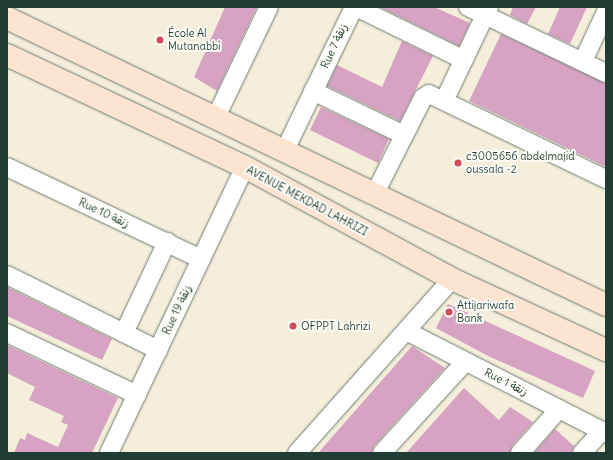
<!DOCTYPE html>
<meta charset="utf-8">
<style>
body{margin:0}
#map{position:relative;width:613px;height:460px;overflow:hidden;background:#f5eeda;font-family:Delius,"Playpen Sans Arabic",sans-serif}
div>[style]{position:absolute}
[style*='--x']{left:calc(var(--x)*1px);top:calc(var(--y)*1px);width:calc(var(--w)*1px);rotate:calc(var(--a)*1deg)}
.building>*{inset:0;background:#d6a3c2}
.roads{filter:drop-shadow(0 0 1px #6a7b6e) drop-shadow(0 0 1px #6a7b6e)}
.street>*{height:18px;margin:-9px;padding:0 9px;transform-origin:9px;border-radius:9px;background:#fff}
.secondary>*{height:22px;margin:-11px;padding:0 11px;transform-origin:11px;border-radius:11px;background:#fde4d1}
.dots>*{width:11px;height:11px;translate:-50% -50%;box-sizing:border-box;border:2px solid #fdfcf7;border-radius:50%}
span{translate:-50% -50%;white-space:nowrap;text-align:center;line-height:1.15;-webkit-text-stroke:4px #fdfcf7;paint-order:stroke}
.poi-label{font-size:11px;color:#1f3d34}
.left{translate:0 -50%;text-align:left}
.street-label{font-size:11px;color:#1f3d34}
.frame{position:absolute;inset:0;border:8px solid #1f3d34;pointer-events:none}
</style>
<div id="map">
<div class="building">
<div style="clip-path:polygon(225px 7px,257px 7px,217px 91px,194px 77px)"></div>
<div style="clip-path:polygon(380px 7px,434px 7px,470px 23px,459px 46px)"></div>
<div style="clip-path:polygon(513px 7px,536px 7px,527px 24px,510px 15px)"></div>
<div style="clip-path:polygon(560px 7px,587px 7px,570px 44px,548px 34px)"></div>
<div style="clip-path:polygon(501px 34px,606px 83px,606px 167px,469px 101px)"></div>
<div style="clip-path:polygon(402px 41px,433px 56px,400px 121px,327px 86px,337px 65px,382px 87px)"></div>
<div style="clip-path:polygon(321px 107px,389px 139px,378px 163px,310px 130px)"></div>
<div style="clip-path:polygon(7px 287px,112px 339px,102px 360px,7px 316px)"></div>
<div style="clip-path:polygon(448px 304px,595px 371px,583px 398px,488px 356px,436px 328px)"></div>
<div style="clip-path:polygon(7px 345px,118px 398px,92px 453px,14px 453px,20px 438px,25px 440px,27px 433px,58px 447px,68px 425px,61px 422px,64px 416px,29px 400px,35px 387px,7px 373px)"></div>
<div style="clip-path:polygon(412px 346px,445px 368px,374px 446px,372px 453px,318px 453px)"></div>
<div style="clip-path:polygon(464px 388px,499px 420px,510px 407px,533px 422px,512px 446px,510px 453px,406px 453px)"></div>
<div style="clip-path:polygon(555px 429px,574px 446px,572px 453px,534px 453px)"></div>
</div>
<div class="roads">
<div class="street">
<div style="--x:468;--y:7;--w:153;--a:25.6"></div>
<div style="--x:583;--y:61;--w:54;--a:-64.9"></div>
<div style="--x:313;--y:91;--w:101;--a:25.8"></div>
<div style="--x:444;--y:101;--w:104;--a:-64.4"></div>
<div style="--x:215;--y:119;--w:124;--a:-64.3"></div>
<div style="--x:284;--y:152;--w:159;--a:-64.2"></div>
<div style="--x:353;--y:9;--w:5;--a:-11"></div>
<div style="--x:358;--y:8;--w:118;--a:26.1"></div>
<div style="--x:7;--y:167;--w:215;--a:25.4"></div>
<div style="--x:374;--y:195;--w:109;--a:-63.2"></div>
<div style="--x:423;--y:98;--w:7;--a:-34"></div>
<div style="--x:429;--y:94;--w:196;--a:25.7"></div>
<div style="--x:7;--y:275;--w:169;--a:26.4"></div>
<div style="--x:406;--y:331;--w:225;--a:27"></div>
<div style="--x:7;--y:333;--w:144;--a:25.5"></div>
<div style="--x:124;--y:333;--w:101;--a:-64.7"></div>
<div style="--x:109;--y:453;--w:317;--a:-64.6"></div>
<div style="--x:297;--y:453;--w:233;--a:-48.3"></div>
<div style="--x:382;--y:453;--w:123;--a:-47.6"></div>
<div style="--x:520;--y:453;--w:59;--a:-48.4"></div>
<div style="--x:582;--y:453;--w:30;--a:-48"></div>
</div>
<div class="secondary">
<div style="--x:7;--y:18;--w:664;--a:25.6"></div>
<div style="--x:7;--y:55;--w:263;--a:25.2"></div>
<div style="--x:245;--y:167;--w:235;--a:28.4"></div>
<div style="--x:452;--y:279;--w:170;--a:24.8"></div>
</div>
</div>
<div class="dots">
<div style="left:160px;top:40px;background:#d1495b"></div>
<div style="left:458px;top:163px;background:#d1495b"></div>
<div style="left:449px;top:312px;background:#d1495b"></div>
<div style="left:293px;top:326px;background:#d1495b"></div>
</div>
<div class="poi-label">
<span class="left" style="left:168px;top:40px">École Al<br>Mutanabbi</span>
<span class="left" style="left:466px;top:163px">c3005656 abdelmajid<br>oussala -2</span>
<span class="left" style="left:457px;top:312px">Attijariwafa<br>Bank</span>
<span class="left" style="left:301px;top:326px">OFPPT Lahrizi</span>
</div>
<div class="street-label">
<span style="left:334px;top:46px;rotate:-65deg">Rue 7 زنقة</span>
<span style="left:307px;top:201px;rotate:28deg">AVENUE MEKDAD LAHRIZI</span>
<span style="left:104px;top:213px;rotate:25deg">Rue 10 زنقة</span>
<span style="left:177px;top:310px;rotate:-65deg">Rue 19 زنقة</span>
<span style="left:506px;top:382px;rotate:27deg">Rue 1 زنقة</span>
</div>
<div class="frame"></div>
</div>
